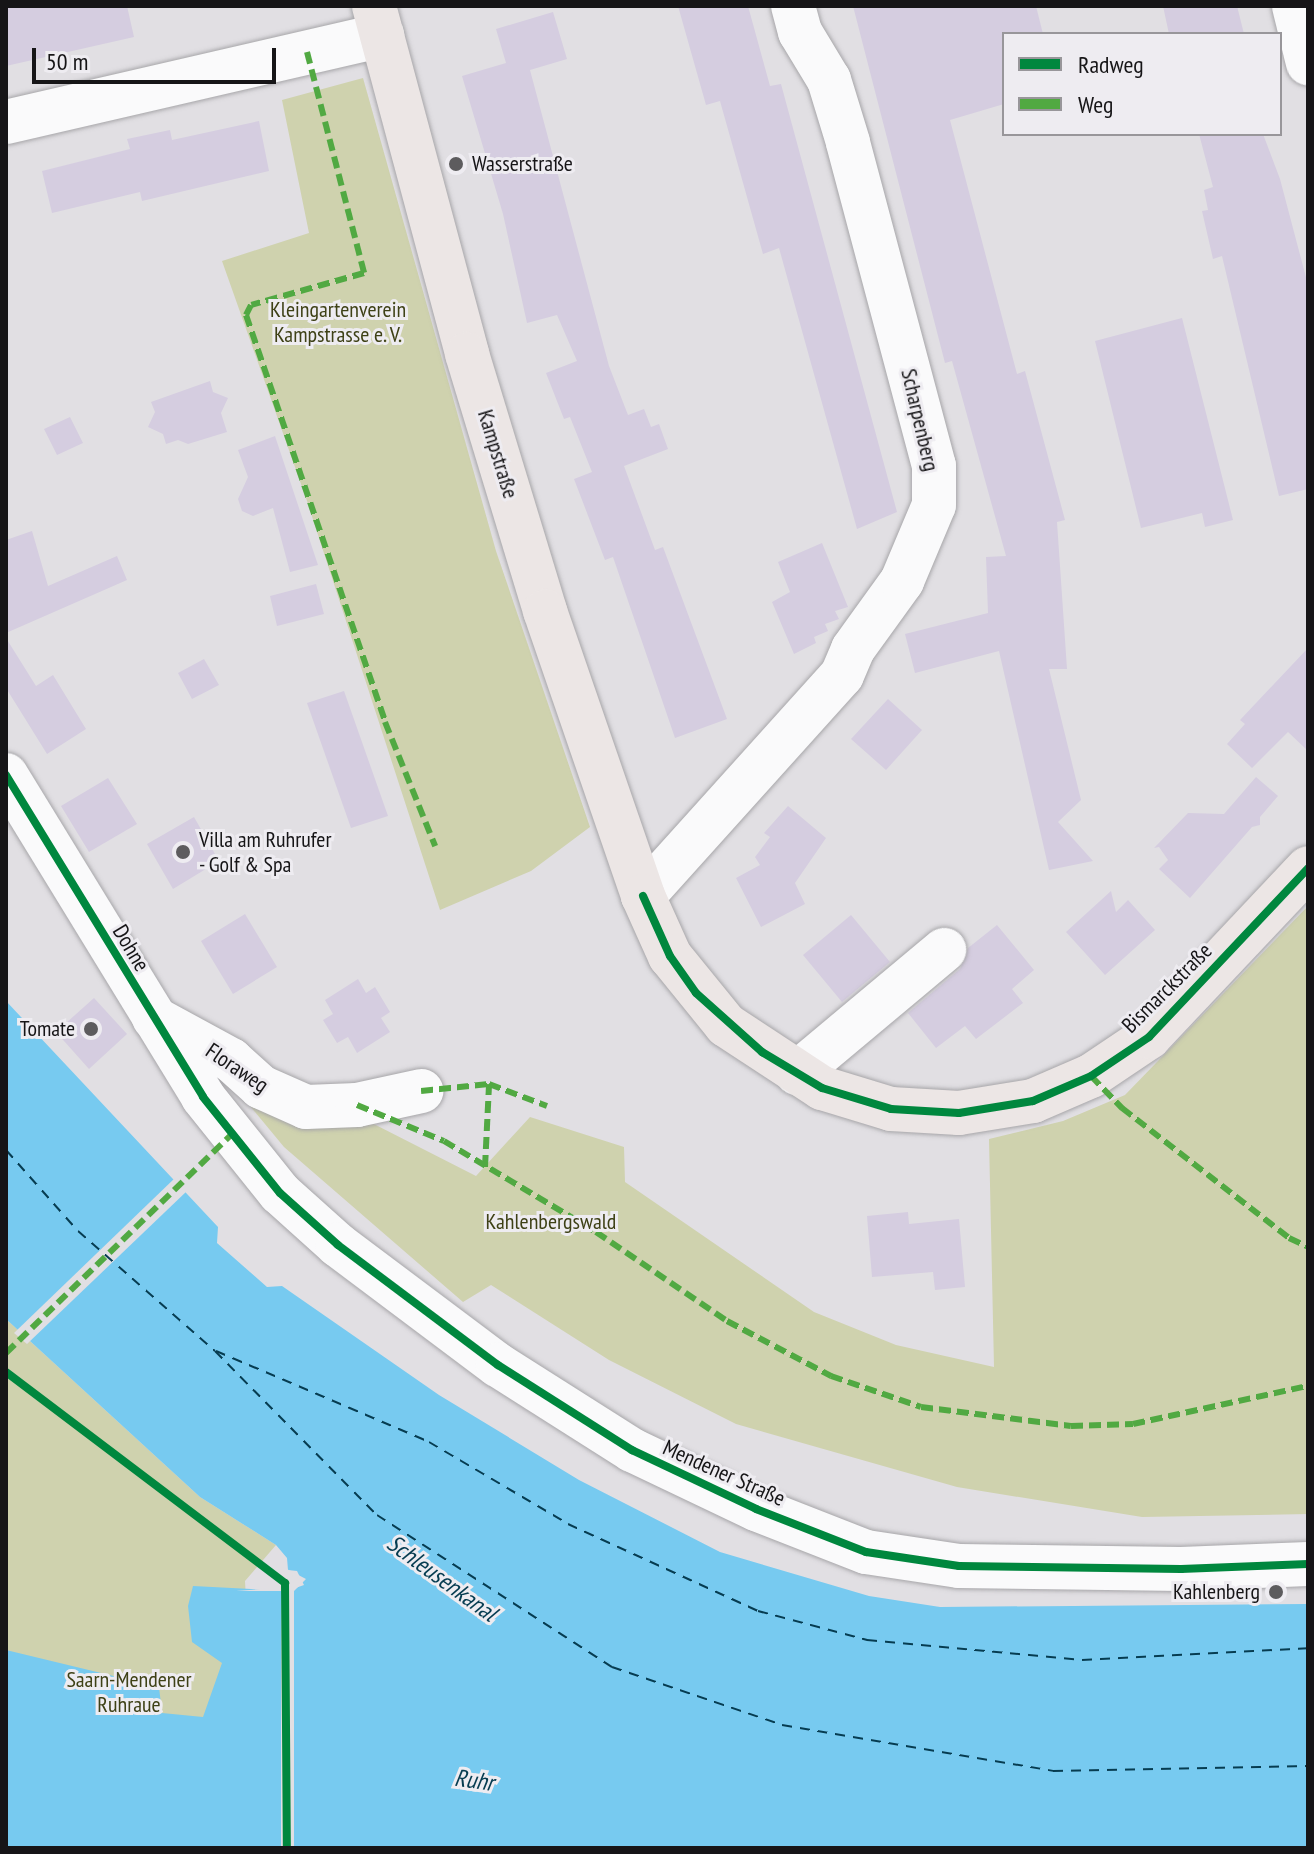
<!DOCTYPE html>
<meta charset="utf-8">
<style>
body{margin:0}
#map{position:relative;width:1314px;height:1854px;overflow:hidden;background:#e1dfe3;font-family:"PT Sans Narrow",sans-serif}
div>[style]{position:absolute}
[style*='--x']{left:calc(var(--x)*1px);top:calc(var(--y)*1px);width:calc(var(--w)*1px);rotate:calc(var(--a)*1deg)}
.green>*{inset:0;background:#cfd2ae}
.water>*{inset:0;background:#77caf0}
.pier>*{inset:0;background:#e1dfe3}
.ferry>*{height:2px;margin-top:-1px;transform-origin:0;background:repeating-linear-gradient(90deg,#063c51 0 10px,transparent 0 18px)}
.building>*{inset:0;background:#d5cde0}
.roads{filter:drop-shadow(0 0 2px #a7a6a9) drop-shadow(0 0 2px #a7a6a9)}
.minor>*{height:44px;margin:-22px;padding:0 22px;transform-origin:22px;border-radius:22px;background:#fafafb}
.major>*{height:44px;margin:-22px;padding:0 22px;transform-origin:22px;border-radius:22px;background:#ece6e5}
.quiet>*{height:6px;margin-top:-3px;transform-origin:0;background:repeating-linear-gradient(90deg,#51a942 0 12px,transparent 0 18px)}
.cycleway>*{height:8px;margin:-4px;padding:0 4px;transform-origin:4px;border-radius:4px;background:#00873e}
.dots>*{width:22px;height:22px;translate:-50% -50%;box-sizing:border-box;border:4px solid #eeecf1;border-radius:50%}
span{translate:-50% -50%;white-space:nowrap;text-align:center;line-height:1.15;-webkit-text-stroke:6px #eeecf1;paint-order:stroke}
.poi-label{font-size:22px;color:#161517}
.left{translate:0 -50%;text-align:left}
.right{translate:-100% -50%;text-align:right}
.park-label{font-size:22px;color:#3e4116}
.street-label{font-size:22px;color:#161517}
.water-label{font-size:24px;color:#063c51;font-style:italic}
.frame{position:absolute;inset:0;border:8px solid #161517;pointer-events:none}
.legend{position:absolute;left:1002px;top:32px;width:280px;height:104px;box-sizing:border-box;background:#eeecf1;border:2px solid #98969a;margin:0;padding:10px 14px;list-style:none;font-size:24px;color:#161517}
.legend li{display:flex;align-items:center;gap:16px;height:40px}
.legend b{width:40px;border:2px solid #98969a}
.scale{position:absolute;left:32px;top:48px;width:244px;height:36px;box-sizing:border-box;border:4px solid #161517;border-top:0;padding-left:10px;font-size:24px;line-height:28px;white-space:nowrap;color:#161517;-webkit-text-stroke:6px #eeecf1;paint-order:stroke}
</style>
<div id="map">
<div class="green">
<div style="clip-path:polygon(363px 78px,496px 551px,590px 827px,531px 871px,440px 910px,307px 501px,222px 261px,309px 233px,282px 100px)"></div>
<div style="clip-path:polygon(1308px 906px,1308px 1514px,1142px 1517px,957px 1487px,736px 1424px,609px 1360px,491px 1285px,463px 1302px,284px 1147px,226px 1077px,366px 1120px,476px 1176px,530px 1117px,624px 1147px,625px 1182px,814px 1312px,896px 1345px,994px 1367px,989px 1139px,1063px 1121px,1125px 1095px)"></div>
<div style="clip-path:polygon(6px 1319px,200px 1497px,276px 1545px,245px 1581px,258px 1815px,6px 1848px)"></div>
</div>
<div class="water">
<div style="clip-path:polygon(6px 1001px,218px 1227px,217px 1243px,267px 1287px,282px 1286px,439px 1395px,579px 1480px,720px 1552px,869px 1596px,940px 1607px,1308px 1604px,1308px 1848px,6px 1848px,6px 1650px,159px 1687px,162px 1713px,203px 1717px,222px 1663px,192px 1642px,188px 1606px,193px 1586px,287px 1591px,304px 1585px,297px 1571px,288px 1570px,287px 1558px,276px 1545px,200px 1497px,6px 1319px)"></div>
</div>
<div class="pier">
<div style="clip-path:polygon(176px 1177px,188px 1190px,27px 1344px,14px 1333px)"></div>
<div style="clip-path:polygon(283px 1567px,306px 1579px,294px 1591px,294px 1848px,281px 1848px,281px 1591px,236px 1591px,298px 1586px,300px 1578px,285px 1574px)"></div>
</div>
<div class="ferry">
<div style="--x:6;--y:1150;--w:108;--a:48.4"></div>
<div style="--x:78;--y:1231;--w:182;--a:41.2"></div>
<div style="--x:215;--y:1351;--w:231;--a:45.4"></div>
<div style="--x:377;--y:1515;--w:280;--a:32.9"></div>
<div style="--x:612;--y:1667;--w:180;--a:18.8"></div>
<div style="--x:782;--y:1725;--w:275;--a:9.6"></div>
<div style="--x:1053;--y:1771;--w:255;--a:-1.1"></div>
<div style="--x:216;--y:1351;--w:232;--a:23.1"></div>
<div style="--x:429;--y:1442;--w:161;--a:30.5"></div>
<div style="--x:568;--y:1524;--w:209;--a:24.6"></div>
<div style="--x:758;--y:1611;--w:113;--a:14.9"></div>
<div style="--x:867;--y:1640;--w:216;--a:5.3"></div>
<div style="--x:1082;--y:1660;--w:226;--a:-3"></div>
</div>
<div class="building">
<div style="clip-path:polygon(6px 6px,127px 6px,134px 37px,6px 66px)"></div>
<div style="clip-path:polygon(678px 6px,748px 6px,770px 86px,781px 84px,897px 512px,857px 529px,779px 248px,763px 254px,720px 101px,706px 105px)"></div>
<div style="clip-path:polygon(853px 6px,1036px 6px,1043px 34px,1004px 34px,1004px 104px,950px 120px,1017px 374px,1025px 371px,1065px 520px,1057px 522px,1067px 669px,1049px 669px,1081px 800px,1058px 822px,1093px 861px,1049px 870px,999px 651px,915px 673px,905px 634px,988px 613px,986px 557px,1006px 556px,952px 361px,945px 363px)"></div>
<div style="clip-path:polygon(1163px 6px,1237px 6px,1244px 34px,1169px 34px)"></div>
<div style="clip-path:polygon(553px 12px,567px 59px,530px 70px,609px 366px,628px 415px,644px 409px,651px 427px,659px 424px,668px 449px,624px 466px,655px 550px,663px 547px,727px 719px,675px 738px,613px 557px,605px 560px,574px 479px,592px 472px,570px 417px,564px 419px,546px 373px,577px 361px,557px 315px,527px 323px,503px 214px,462px 76px,506px 63px,496px 29px)"></div>
<div style="clip-path:polygon(259px 121px,269px 171px,142px 201px,140px 192px,52px 213px,42px 171px,130px 149px,127px 139px,170px 130px,172px 140px)"></div>
<div style="clip-path:polygon(1199px 134px,1263px 134px,1280px 179px,1308px 285px,1308px 489px,1279px 496px,1222px 256px,1213px 259px,1202px 211px,1208px 210px,1204px 190px,1213px 187px)"></div>
<div style="clip-path:polygon(1182px 318px,1233px 520px,1205px 527px,1202px 513px,1141px 528px,1095px 341px)"></div>
<div style="clip-path:polygon(210px 381px,213px 392px,228px 398px,221px 413px,227px 432px,188px 444px,178px 440px,166px 444px,163px 434px,148px 427px,155px 412px,151px 402px)"></div>
<div style="clip-path:polygon(70px 417px,83px 443px,57px 455px,44px 429px)"></div>
<div style="clip-path:polygon(275px 436px,318px 565px,290px 572px,273px 508px,253px 516px,242px 511px,238px 499px,248px 477px,238px 450px)"></div>
<div style="clip-path:polygon(32px 531px,48px 586px,117px 556px,127px 580px,6px 633px,6px 540px)"></div>
<div style="clip-path:polygon(822px 543px,848px 607px,835px 611px,839px 619px,825px 624px,828px 631px,814px 637px,816px 643px,794px 654px,772px 602px,790px 592px,778px 562px)"></div>
<div style="clip-path:polygon(316px 584px,324px 614px,277px 626px,270px 596px)"></div>
<div style="clip-path:polygon(6px 638px,36px 686px,53px 675px,86px 729px,47px 754px,6px 688px)"></div>
<div style="clip-path:polygon(1308px 648px,1308px 751px,1288px 732px,1252px 768px,1227px 744px,1245px 724px,1240px 720px)"></div>
<div style="clip-path:polygon(204px 659px,219px 685px,192px 699px,178px 673px)"></div>
<div style="clip-path:polygon(344px 691px,388px 816px,351px 828px,307px 703px)"></div>
<div style="clip-path:polygon(888px 699px,922px 730px,886px 770px,851px 739px)"></div>
<div style="clip-path:polygon(1256px 777px,1278px 796px,1260px 817px,1260px 825px,1252px 827px,1190px 898px,1159px 869px,1168px 860px,1159px 847px,1154px 848px,1188px 813px,1224px 814px)"></div>
<div style="clip-path:polygon(108px 778px,137px 824px,89px 852px,61px 806px)"></div>
<div style="clip-path:polygon(788px 806px,826px 838px,795px 883px,805px 904px,761px 927px,736px 878px,760px 865px,755px 857px,770px 837px,764px 833px)"></div>
<div style="clip-path:polygon(194px 817px,219px 861px,173px 889px,147px 844px)"></div>
<div style="clip-path:polygon(1111px 891px,1116px 912px,1128px 900px,1155px 930px,1105px 975px,1066px 932px)"></div>
<div style="clip-path:polygon(245px 914px,277px 967px,233px 994px,201px 941px)"></div>
<div style="clip-path:polygon(851px 915px,890px 962px,842px 1002px,803px 955px)"></div>
<div style="clip-path:polygon(997px 925px,1034px 970px,1012px 989px,1023px 1003px,976px 1039px,965px 1026px,936px 1048px,908px 1013px,960px 969px,968px 948px)"></div>
<div style="clip-path:polygon(358px 979px,366px 993px,375px 987px,390px 1012px,381px 1018px,390px 1032px,357px 1053px,348px 1037px,337px 1043px,323px 1020px,333px 1014px,325px 1000px)"></div>
<div style="clip-path:polygon(94px 998px,127px 1034px,89px 1069px,56px 1032px)"></div>
<div style="clip-path:polygon(908px 1212px,909px 1224px,959px 1219px,965px 1287px,935px 1290px,933px 1272px,872px 1277px,867px 1216px)"></div>
</div>
<div class="roads">
<div class="minor">
<div style="--x:1294;--y:6;--w:59;--a:76.2"></div>
<div style="--x:6;--y:122;--w:386;--a:-13"></div>
<div style="--x:6;--y:775;--w:377;--a:58.5"></div>
<div style="--x:203;--y:1097;--w:123;--a:51.3"></div>
<div style="--x:280;--y:1193;--w:78;--a:41.9"></div>
<div style="--x:338;--y:1245;--w:200;--a:36.9"></div>
<div style="--x:498;--y:1365;--w:159;--a:32.4"></div>
<div style="--x:632;--y:1450;--w:137;--a:25.4"></div>
<div style="--x:756;--y:1509;--w:118;--a:21.4"></div>
<div style="--x:866;--y:1552;--w:94;--a:8.6"></div>
<div style="--x:959;--y:1566;--w:222;--a:0.8"></div>
<div style="--x:1181;--y:1569;--w:127;--a:-2.3"></div>
<div style="--x:643;--y:896;--w:297;--a:-48"></div>
<div style="--x:842;--y:675;--w:28;--a:-67"></div>
<div style="--x:853;--y:649;--w:84;--a:-54.2"></div>
<div style="--x:902;--y:581;--w:82;--a:-67.2"></div>
<div style="--x:934;--y:505;--w:39;--a:-90"></div>
<div style="--x:934;--y:466;--w:335;--a:-104.9"></div>
<div style="--x:848;--y:142;--w:65;--a:-107"></div>
<div style="--x:829;--y:80;--w:56;--a:-121.1"></div>
<div style="--x:800;--y:32;--w:27;--a:-105"></div>
<div style="--x:154;--y:1018;--w:88;--a:28.6"></div>
<div style="--x:231;--y:1060;--w:40;--a:42"></div>
<div style="--x:261;--y:1087;--w:49;--a:24"></div>
<div style="--x:306;--y:1107;--w:51;--a:-2.2"></div>
<div style="--x:357;--y:1105;--w:66;--a:-12.3"></div>
<div style="--x:797;--y:1073;--w:192;--a:-39.9"></div>
</div>
<div class="major">
<div style="--x:374;--y:6;--w:360;--a:75"></div>
<div style="--x:467;--y:354;--w:269;--a:73.1"></div>
<div style="--x:545;--y:611;--w:301;--a:71"></div>
<div style="--x:643;--y:896;--w:66;--a:65.8"></div>
<div style="--x:670;--y:956;--w:89;--a:50.9"></div>
<div style="--x:726;--y:1025;--w:115;--a:33.3"></div>
<div style="--x:822;--y:1088;--w:72;--a:16.9"></div>
<div style="--x:891;--y:1109;--w:68;--a:3.4"></div>
<div style="--x:959;--y:1113;--w:75;--a:-9.2"></div>
<div style="--x:1033;--y:1101;--w:63;--a:-23.3"></div>
<div style="--x:1091;--y:1076;--w:70;--a:-33.9"></div>
<div style="--x:1149;--y:1037;--w:232;--a:-46.7"></div>
</div>
</div>
<div class="quiet">
<div style="--x:307;--y:52;--w:228;--a:75.5"></div>
<div style="--x:364;--y:273;--w:117;--a:164.2"></div>
<div style="--x:251;--y:305;--w:11;--a:117"></div>
<div style="--x:246;--y:315;--w:430;--a:71.1"></div>
<div style="--x:385;--y:722;--w:134;--a:68"></div>
<div style="--x:1091;--y:1076;--w:45;--a:45.9"></div>
<div style="--x:1122;--y:1108;--w:212;--a:37.9"></div>
<div style="--x:1289;--y:1238;--w:21;--a:25"></div>
<div style="--x:421;--y:1091;--w:68;--a:-5.9"></div>
<div style="--x:489;--y:1084;--w:62;--a:20.8"></div>
<div style="--x:357;--y:1105;--w:94;--a:22.5"></div>
<div style="--x:444;--y:1141;--w:177;--a:30.9"></div>
<div style="--x:596;--y:1232;--w:158;--a:34.2"></div>
<div style="--x:727;--y:1321;--w:118;--a:27.9"></div>
<div style="--x:831;--y:1376;--w:95;--a:19"></div>
<div style="--x:921;--y:1407;--w:151;--a:7.2"></div>
<div style="--x:1071;--y:1426;--w:62;--a:-1.8"></div>
<div style="--x:1133;--y:1424;--w:179;--a:-12.3"></div>
<div style="--x:485;--y:1167;--w:83;--a:-87.2"></div>
<div style="--x:6;--y:1353;--w:312;--a:-44.1"></div>
</div>
<div class="cycleway">
<div style="--x:6;--y:775;--w:377;--a:58.5"></div>
<div style="--x:203;--y:1097;--w:123;--a:51.3"></div>
<div style="--x:280;--y:1193;--w:78;--a:41.9"></div>
<div style="--x:338;--y:1245;--w:200;--a:36.9"></div>
<div style="--x:498;--y:1365;--w:159;--a:32.4"></div>
<div style="--x:632;--y:1450;--w:137;--a:25.4"></div>
<div style="--x:756;--y:1509;--w:118;--a:21.4"></div>
<div style="--x:866;--y:1552;--w:94;--a:8.6"></div>
<div style="--x:959;--y:1566;--w:222;--a:0.8"></div>
<div style="--x:1181;--y:1569;--w:127;--a:-2.3"></div>
<div style="--x:643;--y:896;--w:66;--a:65.8"></div>
<div style="--x:670;--y:956;--w:45;--a:54.9"></div>
<div style="--x:696;--y:993;--w:89;--a:41.8"></div>
<div style="--x:762;--y:1052;--w:70;--a:31"></div>
<div style="--x:822;--y:1088;--w:72;--a:16.9"></div>
<div style="--x:891;--y:1109;--w:68;--a:3.4"></div>
<div style="--x:959;--y:1113;--w:75;--a:-9.2"></div>
<div style="--x:1033;--y:1101;--w:63;--a:-23.3"></div>
<div style="--x:1091;--y:1076;--w:70;--a:-33.9"></div>
<div style="--x:1149;--y:1037;--w:232;--a:-46.7"></div>
<div style="--x:6;--y:1372;--w:350;--a:37.1"></div>
<div style="--x:285;--y:1583;--w:265;--a:89.6"></div>
</div>
<div class="dots">
<div style="left:456px;top:164px;background:#5d5c5e"></div>
<div style="left:183px;top:852px;background:#5d5c5e"></div>
<div style="left:91px;top:1029px;background:#5d5c5e"></div>
<div style="left:1276px;top:1592px;background:#5d5c5e"></div>
</div>
<div class="poi-label">
<span class="left" style="left:472px;top:164px">Wasserstraße</span>
<span class="left" style="left:199px;top:852px">Villa am Ruhrufer<br>- Golf &amp; Spa</span>
<span class="right" style="left:75px;top:1029px">Tomate</span>
<span class="right" style="left:1260px;top:1592px">Kahlenberg</span>
</div>
<div class="park-label">
<span style="left:338px;top:322px">Kleingartenverein<br>Kampstrasse e. V.</span>
<span style="left:551px;top:1222px">Kahlenbergswald</span>
<span style="left:129px;top:1692px">Saarn-Mendener<br>Ruhraue</span>
</div>
<div class="street-label">
<span style="left:920px;top:420px;rotate:77deg">Scharpenberg</span>
<span style="left:498px;top:454px;rotate:73deg">Kampstraße</span>
<span style="left:131px;top:948px;rotate:59deg">Dohne</span>
<span style="left:1167px;top:988px;rotate:-45deg">Bismarckstraße</span>
<span style="left:237px;top:1068px;rotate:34deg">Floraweg</span>
<span style="left:724px;top:1473px;rotate:24deg">Mendener Straße</span>
</div>
<div class="water-label">
<span style="left:442px;top:1578px;rotate:36deg">Schleusenkanal</span>
<span style="left:474px;top:1780px;rotate:8deg">Ruhr</span>
</div>
<div class="frame"></div>
<ul class="legend">
<li><b style="height:10px;background:#00873e"></b>Radweg</li>
<li><b style="height:10px;background:#51a942"></b>Weg</li>
</ul>
<div class="scale">50 m</div>
</div>
